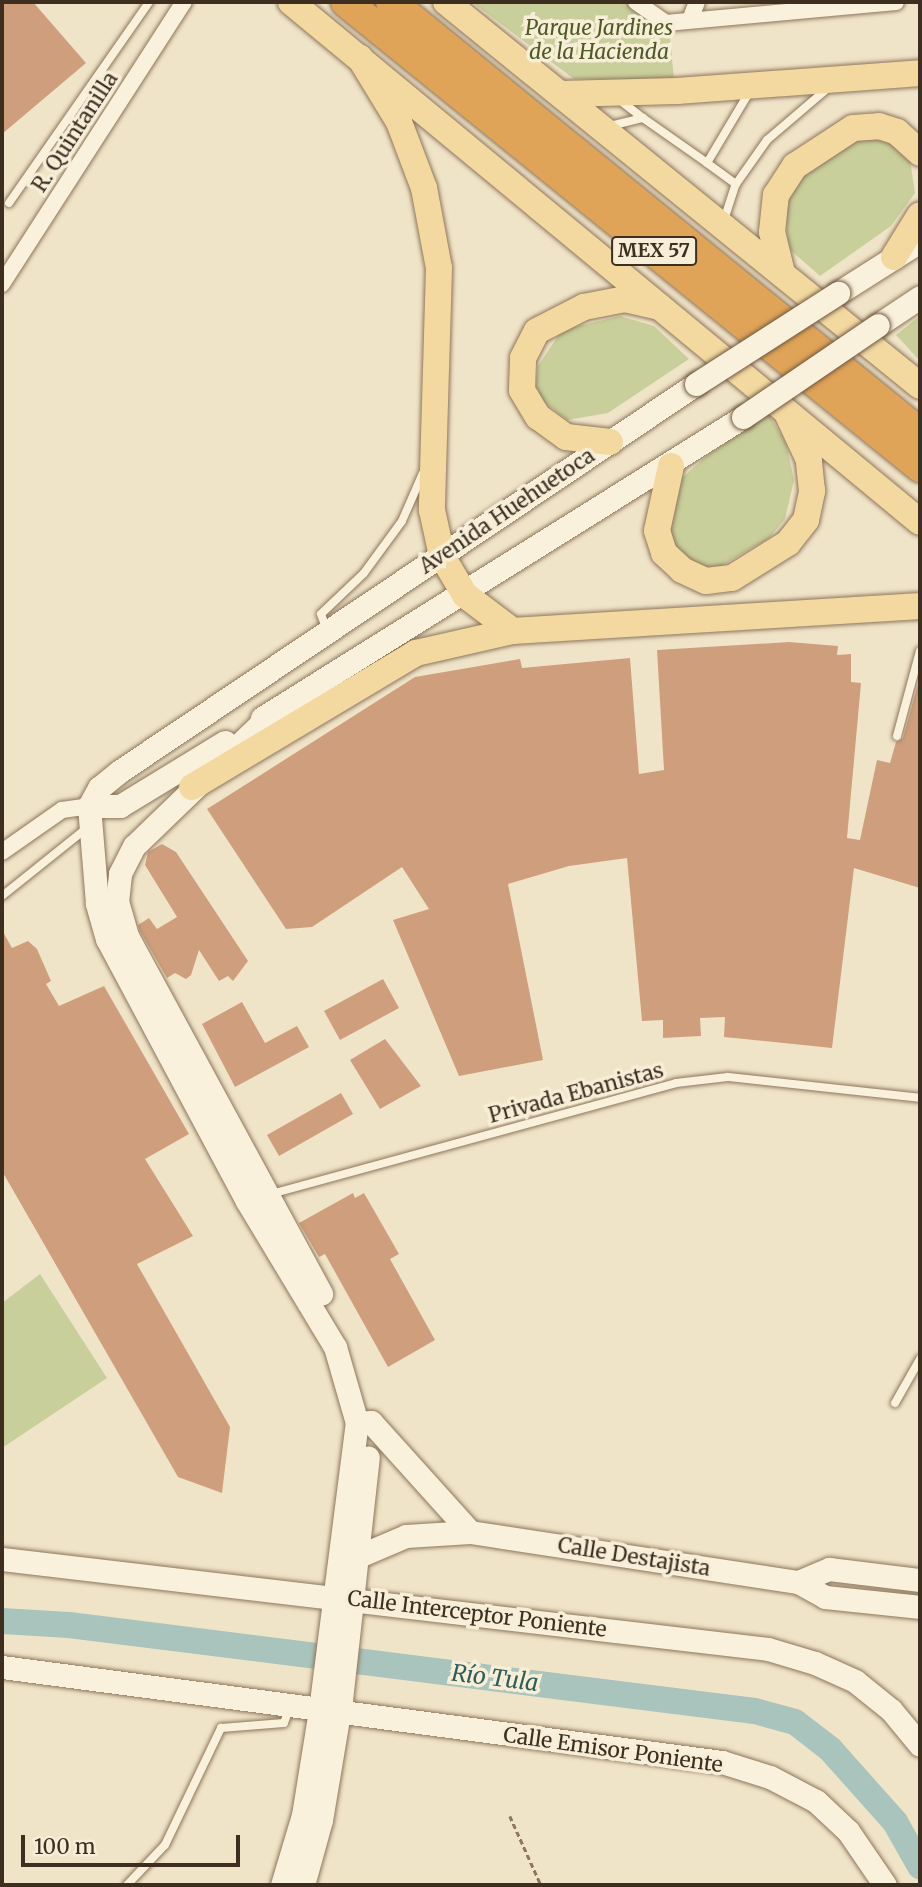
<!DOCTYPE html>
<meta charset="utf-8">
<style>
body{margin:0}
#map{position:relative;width:922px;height:1887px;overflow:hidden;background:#f0e4c8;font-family:Merriweather,serif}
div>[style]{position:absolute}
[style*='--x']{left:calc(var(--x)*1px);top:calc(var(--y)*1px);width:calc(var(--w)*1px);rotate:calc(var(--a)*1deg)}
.green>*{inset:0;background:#c9cf9b}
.river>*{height:26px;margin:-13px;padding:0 13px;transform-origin:13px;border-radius:13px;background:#a9c4bc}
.building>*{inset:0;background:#cf9f7d}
.path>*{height:2.5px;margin-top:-1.25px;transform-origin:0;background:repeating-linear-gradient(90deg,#8d765c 0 5px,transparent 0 8.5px)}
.roads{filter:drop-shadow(0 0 2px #8d765c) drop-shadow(0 0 2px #8d765c)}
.lane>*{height:8px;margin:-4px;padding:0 4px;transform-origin:4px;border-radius:4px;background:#faf1dc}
.street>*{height:16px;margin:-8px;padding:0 8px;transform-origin:8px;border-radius:8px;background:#faf1dc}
.secondary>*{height:23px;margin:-11.5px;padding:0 11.5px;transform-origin:11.5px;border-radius:11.5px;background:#faf1dc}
.primary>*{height:26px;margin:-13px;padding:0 13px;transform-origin:13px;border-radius:13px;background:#f3d9a0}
.highway>*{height:30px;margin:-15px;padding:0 15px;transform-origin:15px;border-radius:15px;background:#e0a458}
.bridges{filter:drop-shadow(0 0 2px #6f573f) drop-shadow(0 0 2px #6f573f)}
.secondary-bridge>*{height:23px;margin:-11.5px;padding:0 11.5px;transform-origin:11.5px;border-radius:11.5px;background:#faf1dc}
span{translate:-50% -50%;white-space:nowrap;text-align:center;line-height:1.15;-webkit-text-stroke:7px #f7eed8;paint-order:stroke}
.shield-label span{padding:2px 5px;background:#f7eed8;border:2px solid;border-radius:5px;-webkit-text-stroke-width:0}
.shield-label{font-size:19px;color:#3d2e20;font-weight:700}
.park-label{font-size:21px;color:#4d5a26;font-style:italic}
.street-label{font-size:21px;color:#3d2e20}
.water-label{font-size:23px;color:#2f5d5a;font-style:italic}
.frame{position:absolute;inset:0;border:4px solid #3d2e20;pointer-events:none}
.scale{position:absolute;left:21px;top:1835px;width:219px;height:32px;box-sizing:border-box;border:4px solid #3d2e20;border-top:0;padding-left:9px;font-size:21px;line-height:24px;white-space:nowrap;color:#3d2e20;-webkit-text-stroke:5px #f7eed8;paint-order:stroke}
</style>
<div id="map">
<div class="green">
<div style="clip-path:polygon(472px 2px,625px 2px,669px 26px,674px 80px,574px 79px)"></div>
<div style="clip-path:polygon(872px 134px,897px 142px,910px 160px,915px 193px,891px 226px,820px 276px,788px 248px,785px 198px,795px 181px,821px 159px)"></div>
<div style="clip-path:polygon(620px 316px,654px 326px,689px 359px,608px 413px,567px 420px,543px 401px,536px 386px,538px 366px,562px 330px)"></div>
<div style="clip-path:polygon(920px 316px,920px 361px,896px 335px)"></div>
<div style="clip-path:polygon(768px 413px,786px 443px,794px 480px,785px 519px,769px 538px,719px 567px,705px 569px,683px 561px,660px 525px,667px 491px,709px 454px)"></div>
<div style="clip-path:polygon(40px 1274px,107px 1378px,2px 1448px,2px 1303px)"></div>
</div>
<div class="river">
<div style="--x:2;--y:1621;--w:67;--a:3.4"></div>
<div style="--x:69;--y:1625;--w:691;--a:7.15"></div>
<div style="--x:755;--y:1711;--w:41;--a:15.4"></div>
<div style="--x:795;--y:1722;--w:44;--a:37.6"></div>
<div style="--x:830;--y:1749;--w:98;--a:48.3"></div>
<div style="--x:895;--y:1822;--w:51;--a:60.4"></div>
</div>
<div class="building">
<div style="clip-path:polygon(2px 2px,33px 2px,86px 63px,2px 134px)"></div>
<div style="clip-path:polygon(789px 642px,838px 646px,837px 655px,851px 654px,851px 682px,861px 683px,847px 838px,860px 840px,877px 760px,890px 763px,896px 742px,903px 738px,920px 677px,920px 888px,854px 868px,832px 1048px,724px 1037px,725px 1017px,700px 1018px,701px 1036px,663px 1038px,663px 1020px,642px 1021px,627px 858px,569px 866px,508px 884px,543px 1060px,459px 1076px,393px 920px,429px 909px,402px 867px,312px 927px,286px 929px,207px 809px,415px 677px,520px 659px,522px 668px,630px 658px,639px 774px,664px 770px,657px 650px)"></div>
<div style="clip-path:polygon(162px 844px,176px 852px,248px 961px,233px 981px,228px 976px,219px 981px,199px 950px,191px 975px,186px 979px,175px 973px,167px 978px,140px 931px,138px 925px,149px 918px,157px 929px,177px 917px,145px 865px,148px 852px)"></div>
<div style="clip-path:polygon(2px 930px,12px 948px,28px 941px,37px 949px,51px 981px,46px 984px,59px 1006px,104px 986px,189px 1134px,145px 1159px,193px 1236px,137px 1264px,230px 1427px,222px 1493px,178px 1477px,2px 1171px)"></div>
<div style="clip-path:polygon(383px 979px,399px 1008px,340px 1040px,324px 1011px)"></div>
<div style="clip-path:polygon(242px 1002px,265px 1043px,297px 1026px,309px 1047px,235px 1087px,202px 1024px)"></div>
<div style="clip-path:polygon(385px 1039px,421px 1086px,380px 1109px,350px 1060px)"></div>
<div style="clip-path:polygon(341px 1093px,353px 1114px,279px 1156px,267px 1135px)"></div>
<div style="clip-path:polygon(353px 1193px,355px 1198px,364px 1193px,399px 1254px,390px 1259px,435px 1340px,388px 1367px,325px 1254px,319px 1257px,299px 1223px)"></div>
</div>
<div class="path">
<div style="--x:510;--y:1816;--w:76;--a:65.8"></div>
</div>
<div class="roads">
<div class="lane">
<div style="--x:621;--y:101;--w:28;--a:38"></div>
<div style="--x:610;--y:126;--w:34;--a:-14"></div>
<div style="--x:643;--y:118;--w:78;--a:35.1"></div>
<div style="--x:707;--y:163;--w:84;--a:-59.2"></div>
<div style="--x:707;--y:163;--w:36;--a:36"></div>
<div style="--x:9;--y:203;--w:245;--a:-55.1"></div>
<div style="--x:724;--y:220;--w:38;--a:-72"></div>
<div style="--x:736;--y:184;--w:54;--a:-54.8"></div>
<div style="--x:767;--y:140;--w:82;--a:-40.5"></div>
<div style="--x:327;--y:630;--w:17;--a:-111"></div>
<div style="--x:321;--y:614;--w:59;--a:-43.6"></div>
<div style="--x:364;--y:573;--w:64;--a:-53.8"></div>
<div style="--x:402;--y:521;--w:52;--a:-66.4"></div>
<div style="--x:897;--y:736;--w:88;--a:-74.9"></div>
<div style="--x:2;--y:896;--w:109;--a:-38.7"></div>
<div style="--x:271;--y:1194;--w:420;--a:-15.3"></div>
<div style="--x:676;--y:1083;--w:52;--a:-6.6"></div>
<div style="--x:728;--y:1077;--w:193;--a:6.2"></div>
<div style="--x:895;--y:1403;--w:51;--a:-60.4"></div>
<div style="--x:127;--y:1885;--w:55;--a:-46.5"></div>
<div style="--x:165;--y:1845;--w:130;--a:-64.4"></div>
<div style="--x:221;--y:1728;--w:63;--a:-4.5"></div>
<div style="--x:284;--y:1723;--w:15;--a:-70"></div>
</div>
<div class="street">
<div style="--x:636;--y:2;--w:37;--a:35"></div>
<div style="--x:666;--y:23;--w:231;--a:-5.2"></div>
<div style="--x:690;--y:20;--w:19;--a:-69"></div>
<div style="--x:2;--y:284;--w:336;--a:-57.2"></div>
<div style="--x:2;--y:852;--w:73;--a:-35"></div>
<div style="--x:62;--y:810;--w:27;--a:-8"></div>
</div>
<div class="secondary">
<div style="--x:838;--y:293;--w:97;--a:-32.4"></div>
<div style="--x:878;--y:325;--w:50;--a:-33.7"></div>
<div style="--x:274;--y:711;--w:194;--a:136"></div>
<div style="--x:134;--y:846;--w:31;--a:117"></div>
<div style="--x:120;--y:874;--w:27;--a:96"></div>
<div style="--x:117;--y:901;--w:36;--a:74"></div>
<div style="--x:127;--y:936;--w:407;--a:61.5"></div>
<div style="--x:262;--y:718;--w:567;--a:-32.04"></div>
<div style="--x:89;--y:806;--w:31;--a:0"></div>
<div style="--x:120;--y:806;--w:123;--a:-31.4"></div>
<div style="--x:357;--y:1423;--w:14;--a:-4"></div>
<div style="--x:371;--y:1422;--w:148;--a:48"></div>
<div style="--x:347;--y:1555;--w:12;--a:5"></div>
<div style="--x:359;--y:1556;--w:51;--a:-23.1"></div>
<div style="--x:406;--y:1536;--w:64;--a:-3.6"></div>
<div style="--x:470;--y:1532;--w:332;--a:8.7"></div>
<div style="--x:798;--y:1582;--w:31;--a:29"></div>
<div style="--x:825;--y:1597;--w:96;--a:6"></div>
<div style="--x:2;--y:1559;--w:771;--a:6.7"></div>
<div style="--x:768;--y:1649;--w:49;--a:16.6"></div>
<div style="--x:815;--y:1663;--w:44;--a:24.2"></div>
<div style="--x:855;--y:1681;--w:46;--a:38.9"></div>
<div style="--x:891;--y:1710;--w:45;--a:50.4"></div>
<div style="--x:798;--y:1582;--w:34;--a:-23"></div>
<div style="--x:829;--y:1569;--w:92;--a:6.9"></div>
<div style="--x:2;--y:1667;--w:726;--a:7.52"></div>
<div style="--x:722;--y:1762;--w:50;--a:17.4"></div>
<div style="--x:770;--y:1777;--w:52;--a:27.6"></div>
<div style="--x:816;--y:1801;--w:44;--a:43.2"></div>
<div style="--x:848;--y:1831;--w:65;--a:55.6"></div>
<div style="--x:282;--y:1885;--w:73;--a:-73.3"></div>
<div style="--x:303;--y:1815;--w:106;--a:-80.8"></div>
<div style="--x:320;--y:1710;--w:289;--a:-82.7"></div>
<div style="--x:357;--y:1423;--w:79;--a:-106.1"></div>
<div style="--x:335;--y:1347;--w:170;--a:-121.1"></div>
<div style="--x:247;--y:1201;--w:297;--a:-118.1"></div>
<div style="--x:107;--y:939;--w:37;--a:-106"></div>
<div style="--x:97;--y:903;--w:97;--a:-94.7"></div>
<div style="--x:89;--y:806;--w:21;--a:-61"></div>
<div style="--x:99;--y:788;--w:27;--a:-39"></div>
<div style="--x:120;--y:771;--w:694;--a:-33.9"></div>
<div style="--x:303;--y:1885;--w:67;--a:-74.5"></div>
<div style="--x:321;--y:1820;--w:122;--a:-80.5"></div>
<div style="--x:341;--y:1700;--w:244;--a:-83.7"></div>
</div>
<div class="primary">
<div style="--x:291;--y:2;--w:816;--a:39.58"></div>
<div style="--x:446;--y:2;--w:610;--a:39.01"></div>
<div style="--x:360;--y:58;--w:75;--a:58.6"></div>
<div style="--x:399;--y:122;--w:71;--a:69.3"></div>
<div style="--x:424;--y:188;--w:81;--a:79.4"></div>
<div style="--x:439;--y:268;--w:242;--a:91.7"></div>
<div style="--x:432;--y:510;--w:47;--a:77.7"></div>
<div style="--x:442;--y:556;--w:45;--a:59.5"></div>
<div style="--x:465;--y:595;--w:60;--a:36.9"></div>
<div style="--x:513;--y:631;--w:408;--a:-3.5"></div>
<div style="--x:561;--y:94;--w:116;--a:-1.5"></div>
<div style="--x:677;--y:91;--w:244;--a:-4.2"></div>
<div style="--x:894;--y:257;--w:49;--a:-58.2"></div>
<div style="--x:782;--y:273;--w:42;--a:-103.7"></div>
<div style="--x:772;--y:232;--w:37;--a:-84"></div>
<div style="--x:776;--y:195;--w:35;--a:-57"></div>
<div style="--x:795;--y:166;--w:69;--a:-33.2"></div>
<div style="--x:853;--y:128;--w:26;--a:-4"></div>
<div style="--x:879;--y:126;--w:19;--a:18"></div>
<div style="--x:897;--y:132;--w:31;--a:42"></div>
<div style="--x:610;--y:442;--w:44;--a:-173.5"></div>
<div style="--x:566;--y:437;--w:34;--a:-144"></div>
<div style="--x:538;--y:417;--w:31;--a:-121"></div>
<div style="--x:522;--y:390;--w:32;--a:-88"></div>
<div style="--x:523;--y:358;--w:30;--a:-63"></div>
<div style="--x:537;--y:331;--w:53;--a:-27.1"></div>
<div style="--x:584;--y:307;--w:42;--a:-11"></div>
<div style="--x:625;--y:299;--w:36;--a:13"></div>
<div style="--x:671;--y:466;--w:66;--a:102.2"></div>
<div style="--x:657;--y:531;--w:23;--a:72"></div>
<div style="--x:664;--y:553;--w:25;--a:43"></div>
<div style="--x:682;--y:570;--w:26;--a:25"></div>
<div style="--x:706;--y:581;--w:26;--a:-7"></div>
<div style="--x:732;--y:578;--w:66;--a:-32"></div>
<div style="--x:788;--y:543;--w:29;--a:-52"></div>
<div style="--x:806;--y:520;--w:30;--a:-78"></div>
<div style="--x:812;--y:491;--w:31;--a:-96"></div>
<div style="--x:809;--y:460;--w:50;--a:-115"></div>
<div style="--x:192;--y:787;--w:261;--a:-30.9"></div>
<div style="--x:416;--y:653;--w:99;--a:-12.8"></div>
</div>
<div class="highway">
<div style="--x:346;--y:2;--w:739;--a:39.01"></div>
<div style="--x:391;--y:2;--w:682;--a:39.17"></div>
</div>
</div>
<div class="bridges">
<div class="secondary-bridge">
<div style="--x:696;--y:384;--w:169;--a:-32.7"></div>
<div style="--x:743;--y:417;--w:163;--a:-34.3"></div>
</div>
</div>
<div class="shield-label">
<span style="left:654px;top:251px">MEX 57</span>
</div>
<div class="park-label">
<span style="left:599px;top:40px">Parque Jardines<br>de la Hacienda</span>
</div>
<div class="street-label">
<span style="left:75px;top:132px;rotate:-57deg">R. Quintanilla</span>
<span style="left:507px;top:511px;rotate:-34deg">Avenida Huehuetoca</span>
<span style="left:576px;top:1093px;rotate:-15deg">Privada Ebanistas</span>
<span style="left:634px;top:1557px;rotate:9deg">Calle Destajista</span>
<span style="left:477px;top:1614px;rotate:7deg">Calle Interceptor Poniente</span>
<span style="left:613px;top:1750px;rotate:8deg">Calle Emisor Poniente</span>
</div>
<div class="water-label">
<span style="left:495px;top:1678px;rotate:7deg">Río Tula</span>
</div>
<div class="frame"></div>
<div class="scale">100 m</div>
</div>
